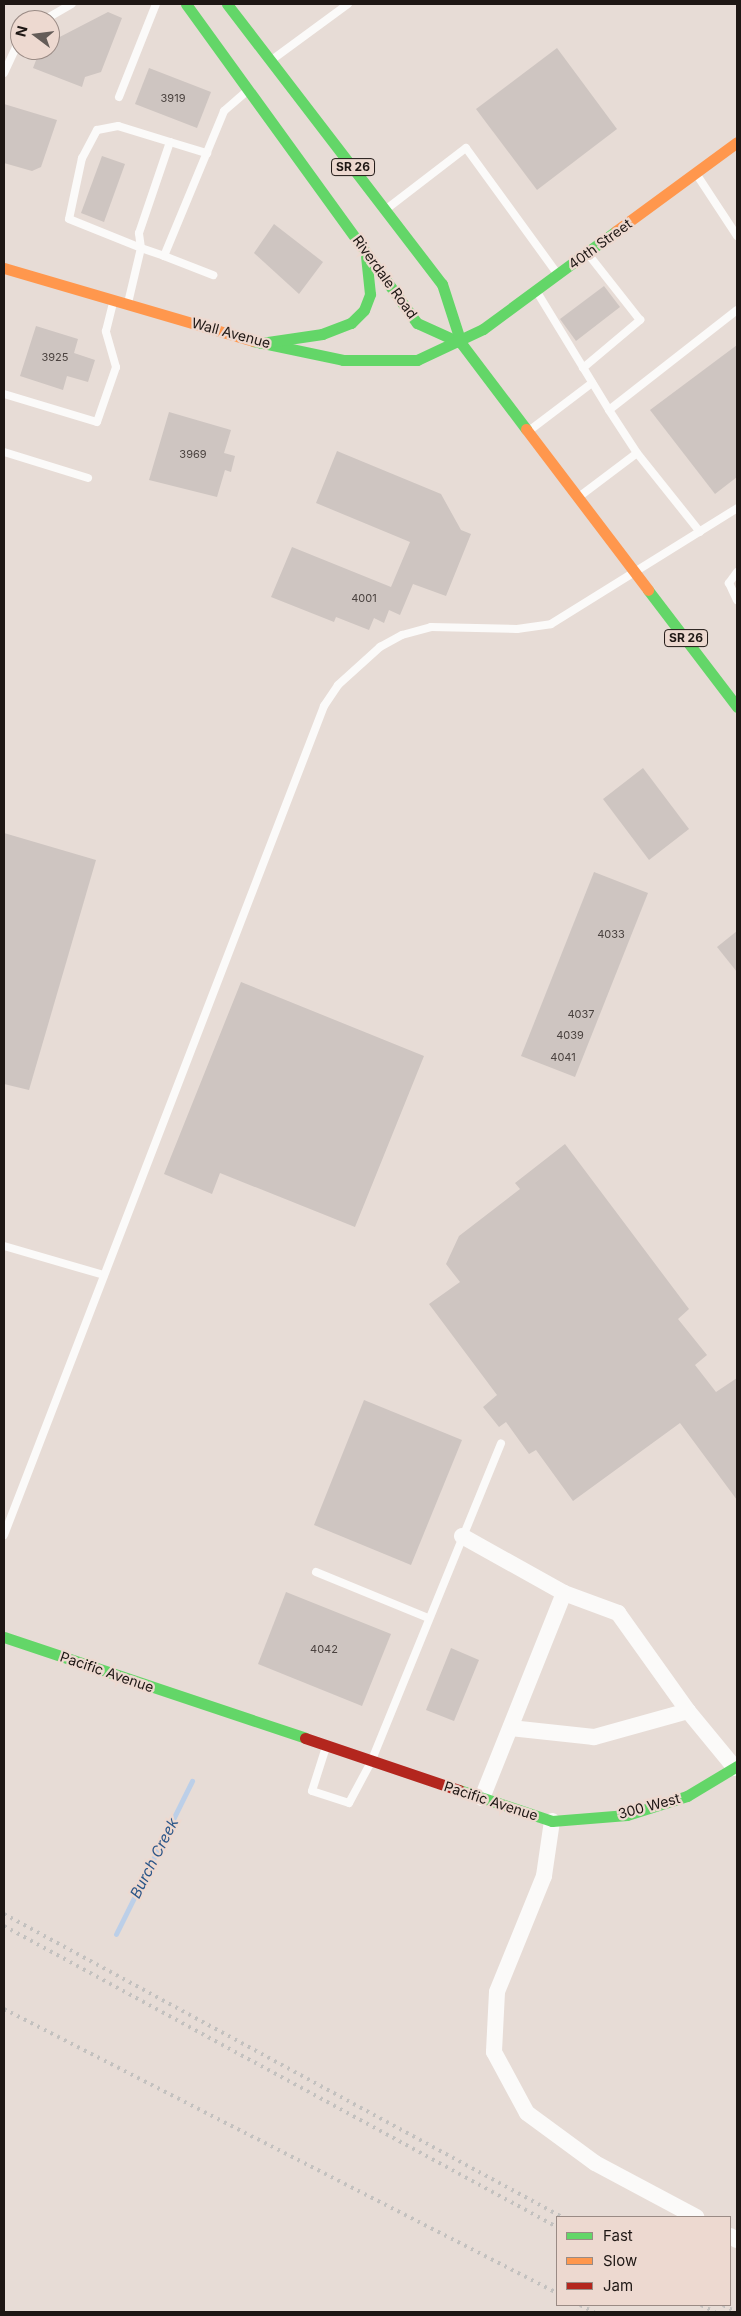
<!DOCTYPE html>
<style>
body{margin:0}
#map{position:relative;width:741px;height:2316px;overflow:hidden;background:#e7dcd6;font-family:Inter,sans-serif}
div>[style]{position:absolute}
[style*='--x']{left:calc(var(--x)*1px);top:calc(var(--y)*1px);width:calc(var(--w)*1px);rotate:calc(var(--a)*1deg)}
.stream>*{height:5px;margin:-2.5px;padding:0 2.5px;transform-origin:2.5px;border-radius:2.5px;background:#bccfe8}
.building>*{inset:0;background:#cec5c1}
.lane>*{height:8px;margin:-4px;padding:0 4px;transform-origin:4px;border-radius:4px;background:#fbfaf9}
.street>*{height:16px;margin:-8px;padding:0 8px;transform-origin:8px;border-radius:8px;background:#fbfaf9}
.fast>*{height:11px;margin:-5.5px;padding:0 5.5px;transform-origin:5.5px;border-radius:5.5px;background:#63d668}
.slow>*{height:11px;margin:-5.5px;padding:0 5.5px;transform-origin:5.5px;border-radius:5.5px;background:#ff974d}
.jam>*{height:11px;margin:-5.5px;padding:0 5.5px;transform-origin:5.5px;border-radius:5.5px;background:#b3261e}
.rail>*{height:4px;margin-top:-2px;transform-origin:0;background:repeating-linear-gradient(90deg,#c3c1bf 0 2.5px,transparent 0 7.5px)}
span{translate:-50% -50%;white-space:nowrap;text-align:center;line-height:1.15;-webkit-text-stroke:4.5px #edd9d0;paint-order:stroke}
.number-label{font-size:11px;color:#4a423f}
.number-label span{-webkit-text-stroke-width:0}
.shield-label span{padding:1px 4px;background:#edd9d0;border:1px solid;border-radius:4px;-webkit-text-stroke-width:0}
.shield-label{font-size:12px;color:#1e1714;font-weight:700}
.street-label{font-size:14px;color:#1e1714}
.water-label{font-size:15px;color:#2b5688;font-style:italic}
.frame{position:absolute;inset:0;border:5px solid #1e1714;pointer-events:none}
.legend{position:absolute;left:556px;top:2216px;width:175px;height:90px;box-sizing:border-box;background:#edd9d0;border:1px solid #9a8b85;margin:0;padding:6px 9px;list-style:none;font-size:15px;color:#1e1714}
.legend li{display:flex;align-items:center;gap:10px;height:25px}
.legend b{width:25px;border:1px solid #9a8b85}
.north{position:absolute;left:10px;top:10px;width:50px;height:50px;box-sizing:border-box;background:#edd9d0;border:1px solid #9a8b85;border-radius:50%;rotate:285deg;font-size:14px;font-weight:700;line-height:20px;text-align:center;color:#1e1714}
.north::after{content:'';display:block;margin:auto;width:18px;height:22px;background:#645c58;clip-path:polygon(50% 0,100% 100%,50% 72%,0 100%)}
</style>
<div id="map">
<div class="stream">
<div style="--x:116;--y:1934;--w:171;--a:-63.6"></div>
</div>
<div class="building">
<div style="clip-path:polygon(108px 12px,122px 18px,101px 72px,85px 77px,82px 87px,33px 68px,40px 50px,50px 50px,50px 42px)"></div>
<div style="clip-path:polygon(557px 48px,617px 129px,537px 190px,476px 109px)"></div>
<div style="clip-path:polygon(149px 68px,211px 92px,197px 128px,135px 104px)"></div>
<div style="clip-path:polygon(4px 104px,57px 120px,41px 167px,32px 171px,4px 163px)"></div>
<div style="clip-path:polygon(102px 156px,125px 164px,104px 222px,81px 213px)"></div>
<div style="clip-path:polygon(274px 224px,323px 262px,299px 294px,254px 253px)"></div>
<div style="clip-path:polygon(604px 286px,620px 307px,576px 341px,560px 319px)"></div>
<div style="clip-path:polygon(36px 326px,78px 339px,74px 353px,95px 360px,88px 382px,67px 376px,63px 390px,20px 376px)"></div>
<div style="clip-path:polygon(737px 345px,737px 477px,715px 494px,650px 410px)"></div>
<div style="clip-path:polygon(169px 412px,231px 430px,224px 453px,235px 456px,231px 472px,225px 470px,217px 497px,149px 480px)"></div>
<div style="clip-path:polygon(337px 451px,441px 494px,461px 530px,471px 534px,446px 596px,413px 584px,400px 615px,389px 610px,384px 623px,374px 618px,369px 630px,336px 617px,334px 622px,271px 597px,292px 547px,391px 587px,410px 542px,316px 503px)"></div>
<div style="clip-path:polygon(643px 768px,689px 829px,649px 860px,603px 799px)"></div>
<div style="clip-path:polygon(4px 833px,96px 860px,29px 1090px,4px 1084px)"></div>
<div style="clip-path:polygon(594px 872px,648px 893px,575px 1077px,521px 1056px)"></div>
<div style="clip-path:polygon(737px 931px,737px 972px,717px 947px)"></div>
<div style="clip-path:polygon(241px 982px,424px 1056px,355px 1227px,220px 1173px,212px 1194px,164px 1174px)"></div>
<div style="clip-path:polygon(565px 1144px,689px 1309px,678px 1319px,707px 1355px,695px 1365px,716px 1392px,737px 1378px,737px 1500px,680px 1423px,573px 1501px,536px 1450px,529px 1454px,506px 1422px,499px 1427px,483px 1407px,497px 1395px,429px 1304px,460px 1282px,446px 1264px,459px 1236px,520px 1189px,515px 1183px)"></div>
<div style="clip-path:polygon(364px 1400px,462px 1440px,411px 1565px,314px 1525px)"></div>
<div style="clip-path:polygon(286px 1592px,391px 1634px,362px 1706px,258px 1664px)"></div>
<div style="clip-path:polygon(451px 1648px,479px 1660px,454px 1721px,426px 1710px)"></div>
</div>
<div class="lane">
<div style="--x:44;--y:20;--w:32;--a:-30"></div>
<div style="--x:273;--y:59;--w:93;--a:-36.3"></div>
<div style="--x:4;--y:73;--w:38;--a:-65"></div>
<div style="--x:119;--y:97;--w:100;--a:-68.3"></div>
<div style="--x:170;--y:142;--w:54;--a:-162.9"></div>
<div style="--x:118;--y:126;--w:21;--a:169"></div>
<div style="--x:97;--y:130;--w:32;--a:118"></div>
<div style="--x:82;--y:158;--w:62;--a:102"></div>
<div style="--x:69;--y:219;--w:78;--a:21.9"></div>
<div style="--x:141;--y:248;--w:15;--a:-98"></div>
<div style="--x:139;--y:233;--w:96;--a:-71.2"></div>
<div style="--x:170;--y:142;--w:39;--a:17"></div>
<div style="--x:697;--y:175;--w:73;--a:56.7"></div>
<div style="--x:389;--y:207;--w:97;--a:-37.5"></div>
<div style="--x:466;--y:148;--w:153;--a:54"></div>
<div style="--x:164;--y:256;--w:53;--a:21.2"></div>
<div style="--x:537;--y:292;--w:138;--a:58.6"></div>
<div style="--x:128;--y:303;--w:57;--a:-76.7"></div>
<div style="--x:141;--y:248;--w:24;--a:19"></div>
<div style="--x:164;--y:256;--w:157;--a:-67.5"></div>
<div style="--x:224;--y:111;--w:28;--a:-41"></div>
<div style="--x:583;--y:368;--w:75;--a:-40.1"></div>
<div style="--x:640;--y:320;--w:84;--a:-128.2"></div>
<div style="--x:4;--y:394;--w:97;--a:16.8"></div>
<div style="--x:97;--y:422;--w:58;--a:-70.9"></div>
<div style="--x:116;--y:367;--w:37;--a:-106"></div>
<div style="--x:106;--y:331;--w:30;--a:-76"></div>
<div style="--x:530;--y:430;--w:78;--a:-37.2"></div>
<div style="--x:4;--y:452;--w:88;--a:17.2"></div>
<div style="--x:637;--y:453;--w:101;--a:51.4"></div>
<div style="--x:580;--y:496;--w:71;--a:-37"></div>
<div style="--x:637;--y:453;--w:51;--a:-123.1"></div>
<div style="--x:609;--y:410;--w:162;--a:-38"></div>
<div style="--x:737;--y:572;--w:14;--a:126"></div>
<div style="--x:729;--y:583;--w:19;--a:65"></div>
<div style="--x:4;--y:1246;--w:104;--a:16.2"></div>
<div style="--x:4;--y:1535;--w:889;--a:-68.89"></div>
<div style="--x:324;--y:706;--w:25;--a:-56"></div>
<div style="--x:338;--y:685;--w:57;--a:-42.1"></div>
<div style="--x:380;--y:647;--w:25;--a:-29"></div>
<div style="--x:402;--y:635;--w:30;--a:-15"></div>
<div style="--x:431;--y:627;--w:86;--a:1.3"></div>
<div style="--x:517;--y:629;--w:34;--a:-8"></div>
<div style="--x:551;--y:624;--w:219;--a:-31.9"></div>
<div style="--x:316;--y:1572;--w:121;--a:22.3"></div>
<div style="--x:326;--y:1747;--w:46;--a:107.7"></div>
<div style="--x:312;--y:1791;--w:39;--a:18"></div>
<div style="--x:349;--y:1803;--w:47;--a:-61.8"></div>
<div style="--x:371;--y:1762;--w:344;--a:-67.8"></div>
</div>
<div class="street">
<div style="--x:462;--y:1536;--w:117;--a:29.2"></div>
<div style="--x:688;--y:1711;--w:74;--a:50.5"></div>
<div style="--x:482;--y:1798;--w:221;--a:-68.2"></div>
<div style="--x:564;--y:1593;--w:58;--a:20.3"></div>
<div style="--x:618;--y:1613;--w:120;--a:54.5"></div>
<div style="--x:688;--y:1711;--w:98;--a:164.5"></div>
<div style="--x:594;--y:1737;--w:84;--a:-173.9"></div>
<div style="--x:552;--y:1821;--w:56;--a:98.3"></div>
<div style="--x:544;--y:1876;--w:125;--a:112.1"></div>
<div style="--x:497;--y:1992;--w:60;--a:92.9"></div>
<div style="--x:494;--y:2052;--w:69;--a:61.6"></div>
<div style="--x:527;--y:2113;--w:84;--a:36.3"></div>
<div style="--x:595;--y:2163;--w:115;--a:28.1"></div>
<div style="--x:730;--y:2236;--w:8;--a:30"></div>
</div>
<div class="fast">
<div style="--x:186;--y:4;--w:394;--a:54.1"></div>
<div style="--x:417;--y:323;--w:48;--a:24.4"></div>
<div style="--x:227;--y:4;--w:353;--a:52.5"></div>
<div style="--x:442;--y:284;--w:62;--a:72.1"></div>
<div style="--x:461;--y:343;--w:108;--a:52.9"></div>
<div style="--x:253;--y:341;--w:92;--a:11.9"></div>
<div style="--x:343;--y:360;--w:74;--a:0"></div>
<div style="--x:417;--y:360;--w:73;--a:-25.2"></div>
<div style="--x:483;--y:329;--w:165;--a:-36.4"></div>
<div style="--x:261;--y:343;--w:62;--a:-8.4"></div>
<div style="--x:322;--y:334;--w:31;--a:-21"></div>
<div style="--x:351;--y:323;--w:18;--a:-45"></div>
<div style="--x:364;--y:310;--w:17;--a:-69"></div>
<div style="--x:370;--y:294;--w:39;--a:-96"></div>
<div style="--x:648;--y:590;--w:147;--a:52.7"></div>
<div style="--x:4;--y:1637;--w:317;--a:18.5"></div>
<div style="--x:459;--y:1790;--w:98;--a:18.4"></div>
<div style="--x:552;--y:1821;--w:75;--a:-4.6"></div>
<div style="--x:627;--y:1815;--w:63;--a:-17.6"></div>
<div style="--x:687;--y:1796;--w:58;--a:-31"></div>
</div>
<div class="slow">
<div style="--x:616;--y:231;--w:150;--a:-36.3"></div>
<div style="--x:4;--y:268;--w:259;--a:16.3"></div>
<div style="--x:526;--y:429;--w:202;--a:52.8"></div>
</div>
<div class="jam">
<div style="--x:305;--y:1738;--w:163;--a:18.7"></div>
</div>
<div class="rail">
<div style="--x:4;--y:1914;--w:635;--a:28.5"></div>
<div style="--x:4;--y:1926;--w:630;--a:28.56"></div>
<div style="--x:4;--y:2009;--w:622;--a:27.18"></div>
<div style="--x:580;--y:2305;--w:16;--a:27"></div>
<div style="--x:701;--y:2305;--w:16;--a:27"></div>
<div style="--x:723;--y:2305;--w:15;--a:28"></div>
</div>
<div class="number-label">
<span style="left:173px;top:98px">3919</span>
<span style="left:55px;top:357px">3925</span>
<span style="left:193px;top:454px">3969</span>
<span style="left:364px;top:598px">4001</span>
<span style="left:611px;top:934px">4033</span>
<span style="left:581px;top:1014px">4037</span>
<span style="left:570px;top:1035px">4039</span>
<span style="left:563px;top:1057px">4041</span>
<span style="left:324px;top:1649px">4042</span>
</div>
<div class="shield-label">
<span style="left:353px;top:167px">SR 26</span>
<span style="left:686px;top:638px">SR 26</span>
</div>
<div class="street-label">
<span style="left:600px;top:244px;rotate:-36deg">40th Street</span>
<span style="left:385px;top:277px;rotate:54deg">Riverdale Road</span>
<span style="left:231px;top:333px;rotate:15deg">Wall Avenue</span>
<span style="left:107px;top:1672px;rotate:19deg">Pacific Avenue</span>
<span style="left:491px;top:1801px;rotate:18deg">Pacific Avenue</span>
<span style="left:649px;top:1806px;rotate:-15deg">300 West</span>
</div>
<div class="water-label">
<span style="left:154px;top:1858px;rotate:-63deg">Burch Creek</span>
</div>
<div class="frame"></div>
<ul class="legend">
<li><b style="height:6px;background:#63d668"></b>Fast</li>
<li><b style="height:6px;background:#ff974d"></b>Slow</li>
<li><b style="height:6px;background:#b3261e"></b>Jam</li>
</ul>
<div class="north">N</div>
</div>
